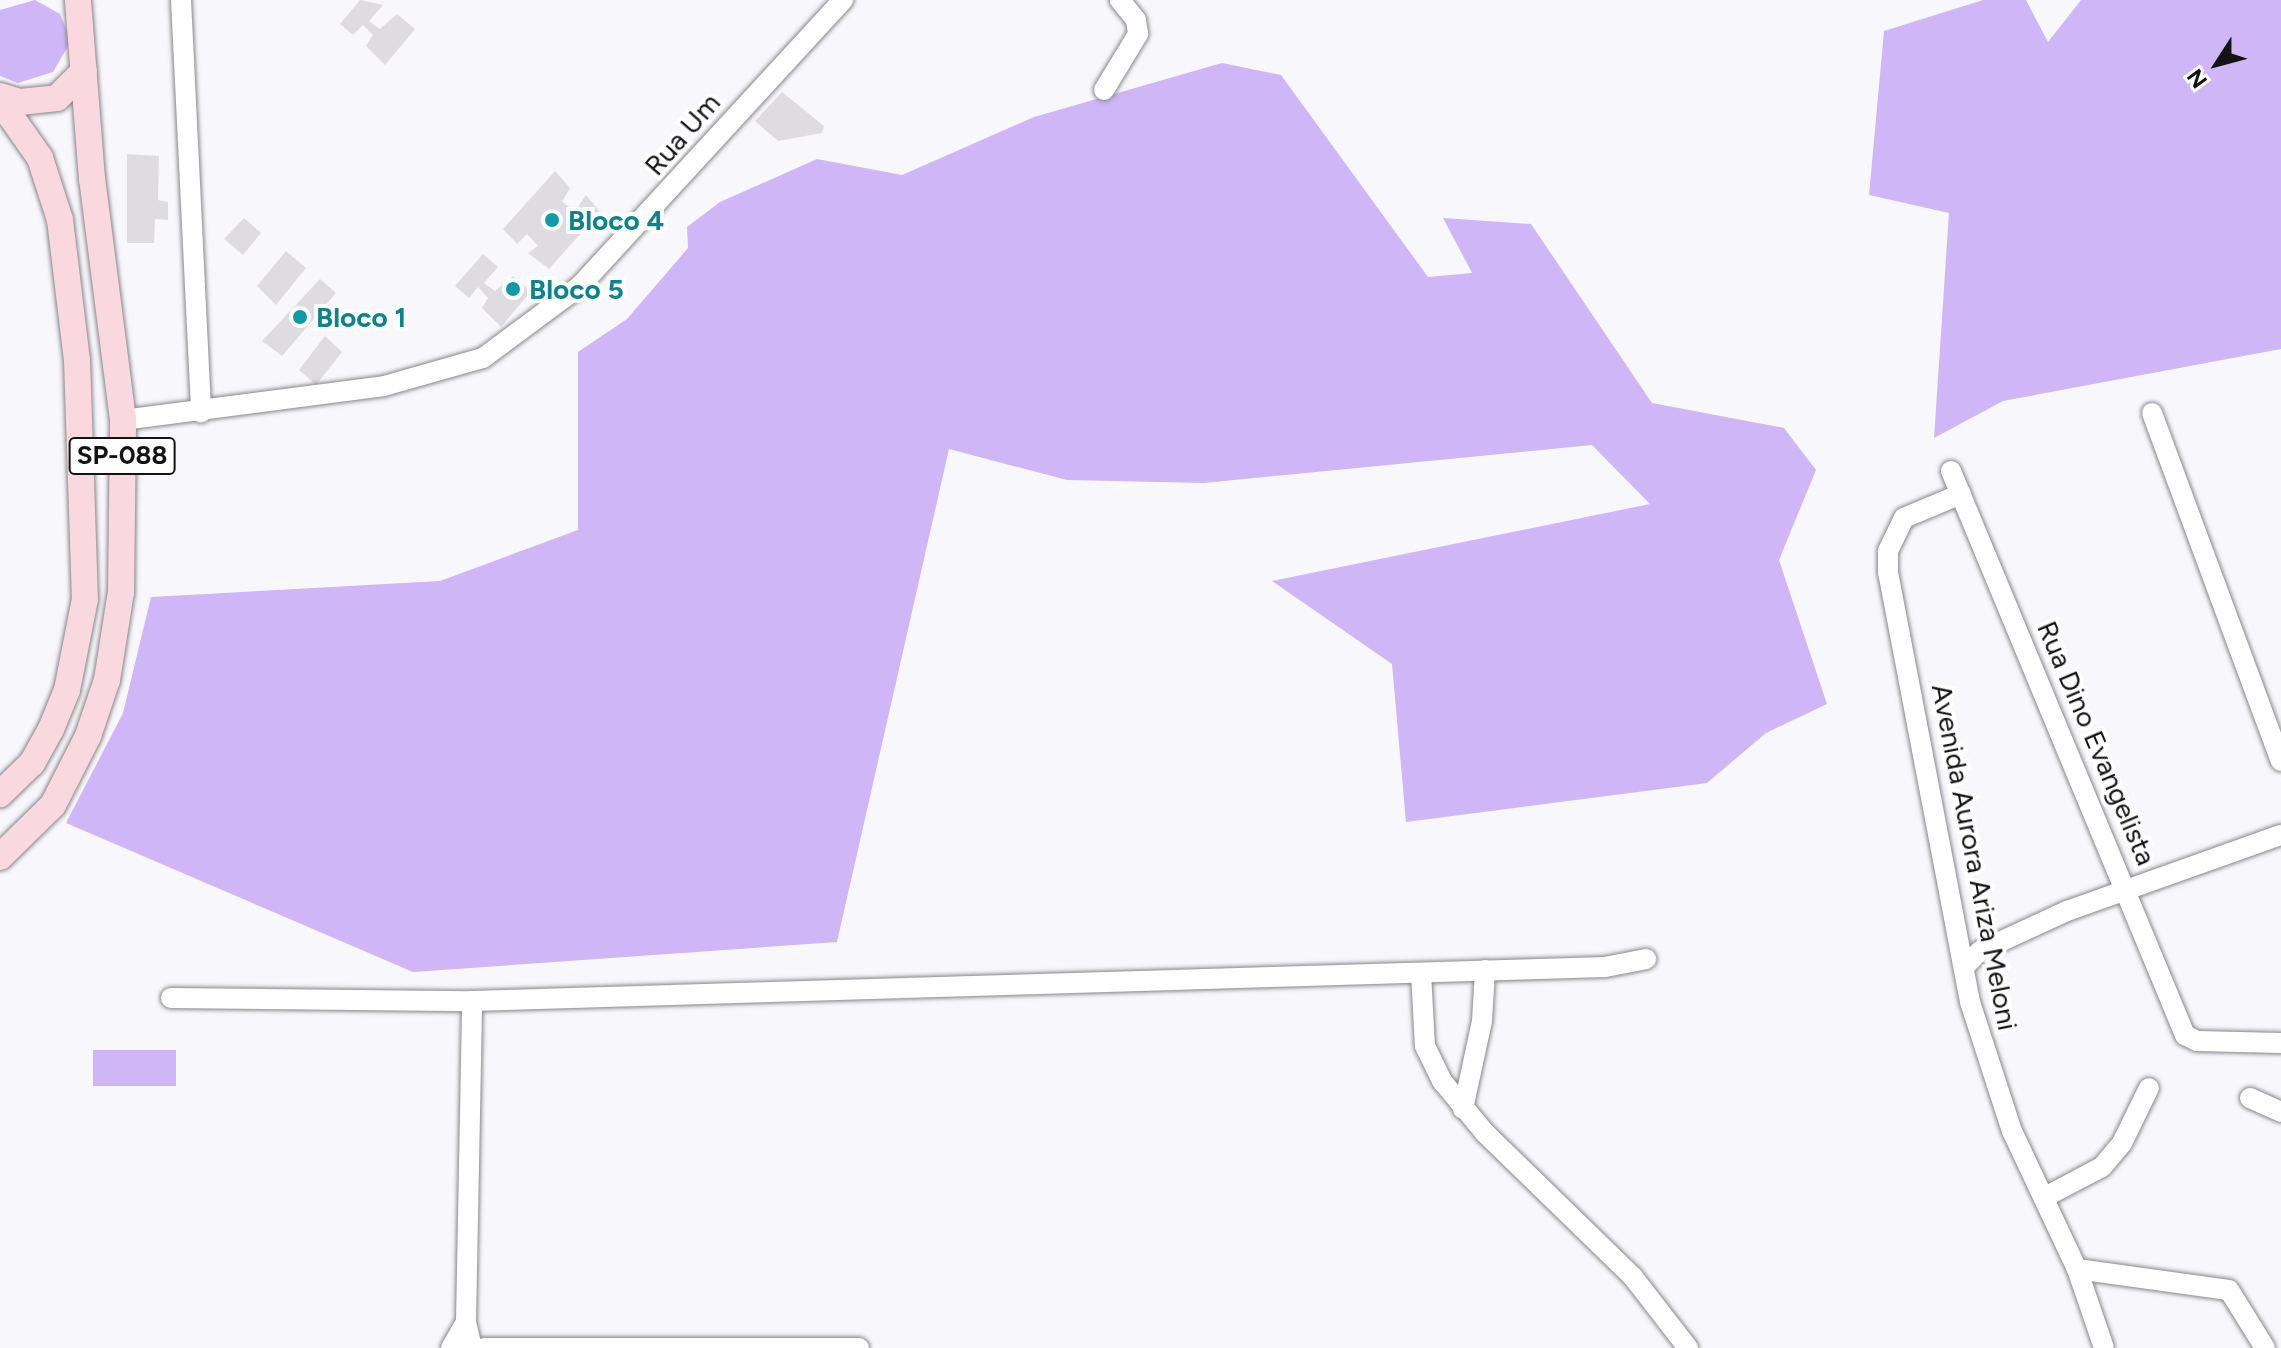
<!DOCTYPE html>
<style>
body{margin:0}
#map{position:relative;width:2281px;height:1348px;overflow:hidden;background:#f8f7fb;font-family:Figtree,sans-serif}
div>[style]{position:absolute}
[style*='--x']{left:calc(var(--x)*1px);top:calc(var(--y)*1px);width:calc(var(--w)*1px);rotate:calc(var(--a)*1deg)}
.green>*{inset:0;background:#ceb6f7}
.building>*{inset:0;background:#dedce0}
.roads{filter:drop-shadow(0 0 2px #88878a) drop-shadow(0 0 2px #88878a)}
.minor>*{height:20px;margin:-10px;padding:0 10px;transform-origin:10px;border-radius:10px;background:#fff}
.major>*{height:26px;margin:-13px;padding:0 13px;transform-origin:13px;border-radius:13px;background:#fad8df}
.dots>*{width:22px;height:22px;translate:-50% -50%;box-sizing:border-box;border:4px solid #fff;border-radius:50%}
span{translate:-50% -50%;white-space:nowrap;text-align:center;line-height:1.15;-webkit-text-stroke:8px #fff;paint-order:stroke}
.shield-label span{padding:2px 6px;background:#fff;border:2px solid;border-radius:6px;-webkit-text-stroke-width:0}
.shield-label{font-size:26px;color:#131314;font-weight:700}
.street-label{font-size:28px;color:#131314}
.culture-label{font-size:28px;color:#0d838f;font-weight:700}
.left{translate:0 -50%;text-align:left}
.north{position:absolute;left:2177px;top:24px;width:80px;height:80px;-webkit-text-stroke:6px #fff;paint-order:stroke;rotate:234deg;font-size:22px;font-weight:700;line-height:32px;text-align:center;color:#131314}
.north::after{content:'';display:block;margin:auto;width:28px;height:36px;background:#131314;clip-path:polygon(50% 0,100% 100%,50% 72%,0 100%)}
</style>
<div id="map">
<div class="green">
<div style="clip-path:polygon(35px 0,60px 14px,71px 41px,53px 72px,18px 83px,0 76px,0 10px)"></div>
<div style="clip-path:polygon(1983px 0,2026px 0,2048px 42px,2081px 0,2281px 0,2281px 349px,2003px 401px,1934px 438px,1949px 213px,1869px 195px,1884px 31px)"></div>
<div style="clip-path:polygon(1222px 63px,1281px 75px,1428px 277px,1472px 273px,1443px 218px,1531px 224px,1652px 403px,1784px 428px,1816px 470px,1779px 560px,1827px 704px,1766px 733px,1707px 783px,1406px 822px,1392px 664px,1272px 581px,1650px 504px,1592px 445px,1204px 483px,1067px 480px,949px 449px,837px 942px,413px 972px,66px 823px,123px 713px,151px 597px,440px 581px,578px 530px,578px 352px,627px 319px,688px 248px,687px 227px,720px 202px,817px 159px,902px 175px,1034px 117px)"></div>
<div style="clip-path:polygon(93px 1050px,176px 1050px,176px 1086px,93px 1086px)"></div>
</div>
<div class="building">
<div style="clip-path:polygon(360px 0,383px 5px,369px 21px,380px 29px,397px 14px,415px 29px,385px 65px,366px 46px,373px 35px,363px 25px,353px 35px,340px 24px)"></div>
<div style="clip-path:polygon(782px 92px,824px 126px,822px 133px,778px 141px,755px 121px)"></div>
<div style="clip-path:polygon(127px 154px,159px 156px,158px 200px,168px 202px,168px 220px,155px 219px,154px 243px,127px 243px)"></div>
<div style="clip-path:polygon(555px 171px,570px 188px,562px 202px,575px 211px,586px 195px,600px 212px,549px 269px,528px 253px,538px 246px,527px 234px,517px 244px,503px 229px)"></div>
<div style="clip-path:polygon(244px 218px,261px 233px,243px 255px,224px 239px)"></div>
<div style="clip-path:polygon(286px 251px,306px 268px,276px 305px,257px 286px)"></div>
<div style="clip-path:polygon(483px 254px,498px 267px,484px 283px,495px 291px,513px 276px,531px 291px,501px 327px,482px 308px,488px 298px,478px 287px,469px 298px,455px 286px)"></div>
<div style="clip-path:polygon(320px 279px,336px 293px,282px 356px,262px 341px)"></div>
<div style="clip-path:polygon(325px 336px,342px 352px,316px 385px,299px 370px)"></div>
</div>
<div class="roads">
<div class="minor">
<div style="--x:181;--y:0;--w:413;--a:87.2"></div>
<div style="--x:1104;--y:90;--w:66;--a:-58.7"></div>
<div style="--x:1138;--y:34;--w:14;--a:-98"></div>
<div style="--x:1136;--y:20;--w:26;--a:-129"></div>
<div style="--x:2152;--y:413;--w:371;--a:69.7"></div>
<div style="--x:123;--y:420;--w:263;--a:-7.4"></div>
<div style="--x:384;--y:386;--w:103;--a:-15.8"></div>
<div style="--x:483;--y:358;--w:121;--a:-36.6"></div>
<div style="--x:580;--y:286;--w:389;--a:-47.4"></div>
<div style="--x:1951;--y:471;--w:611;--a:67.47"></div>
<div style="--x:2185;--y:1035;--w:13;--a:27"></div>
<div style="--x:2197;--y:1041;--w:84;--a:1.4"></div>
<div style="--x:1961;--y:494;--w:62;--a:157.2"></div>
<div style="--x:1904;--y:518;--w:37;--a:116"></div>
<div style="--x:1888;--y:551;--w:21;--a:90"></div>
<div style="--x:1888;--y:572;--w:438;--a:79.2"></div>
<div style="--x:1970;--y:1002;--w:136;--a:72"></div>
<div style="--x:2012;--y:1131;--w:153;--a:64.8"></div>
<div style="--x:2077;--y:1269;--w:83;--a:71.1"></div>
<div style="--x:1967;--y:964;--w:18;--a:-45"></div>
<div style="--x:1980;--y:951;--w:96;--a:-24.7"></div>
<div style="--x:2067;--y:911;--w:227;--a:-19.6"></div>
<div style="--x:1421;--y:973;--w:73;--a:86.9"></div>
<div style="--x:1425;--y:1046;--w:39;--a:64"></div>
<div style="--x:1442;--y:1081;--w:67;--a:50.4"></div>
<div style="--x:1485;--y:1133;--w:206;--a:44.2"></div>
<div style="--x:1633;--y:1277;--w:90;--a:52.2"></div>
<div style="--x:171;--y:998;--w:301;--a:0.6"></div>
<div style="--x:472;--y:1001;--w:1134;--a:-1.72"></div>
<div style="--x:1605;--y:967;--w:42;--a:-11"></div>
<div style="--x:2250;--y:1098;--w:34;--a:24"></div>
<div style="--x:1463;--y:1109;--w:90;--a:-77.8"></div>
<div style="--x:1482;--y:1021;--w:51;--a:-86.6"></div>
<div style="--x:2045;--y:1197;--w:64;--a:-27.8"></div>
<div style="--x:2102;--y:1167;--w:31;--a:-50"></div>
<div style="--x:2122;--y:1143;--w:61;--a:-63.9"></div>
<div style="--x:2077;--y:1269;--w:153;--a:7.9"></div>
<div style="--x:2229;--y:1290;--w:68;--a:58.2"></div>
<div style="--x:451;--y:1348;--w:30;--a:-60"></div>
<div style="--x:472;--y:1348;--w:27;--a:-103"></div>
<div style="--x:466;--y:1322;--w:321;--a:-88.9"></div>
<div style="--x:484;--y:1348;--w:375;--a:0"></div>
</div>
<div class="major">
<div style="--x:0;--y:96;--w:21;--a:17"></div>
<div style="--x:20;--y:102;--w:37;--a:-6"></div>
<div style="--x:57;--y:98;--w:38;--a:-45"></div>
<div style="--x:0;--y:101;--w:70;--a:54.9"></div>
<div style="--x:40;--y:158;--w:65;--a:72.1"></div>
<div style="--x:60;--y:220;--w:141;--a:83.1"></div>
<div style="--x:77;--y:360;--w:239;--a:88.1"></div>
<div style="--x:85;--y:599;--w:93;--a:101.2"></div>
<div style="--x:67;--y:690;--w:42;--a:112.3"></div>
<div style="--x:51;--y:729;--w:39;--a:119"></div>
<div style="--x:32;--y:763;--w:45;--a:135.9"></div>
<div style="--x:0;--y:857;--w:74;--a:-44.5"></div>
<div style="--x:53;--y:805;--w:77;--a:-63.1"></div>
<div style="--x:88;--y:736;--w:59;--a:-71.3"></div>
<div style="--x:107;--y:680;--w:89;--a:-81"></div>
<div style="--x:121;--y:592;--w:172;--a:-89.3"></div>
<div style="--x:123;--y:420;--w:243;--a:-97.3"></div>
<div style="--x:92;--y:179;--w:180;--a:-94.5"></div>
</div>
</div>
<div class="dots">
<div style="left:552px;top:220px;background:#0f9aa8"></div>
<div style="left:513px;top:289px;background:#0f9aa8"></div>
<div style="left:300px;top:317px;background:#0f9aa8"></div>
</div>
<div class="shield-label">
<span style="left:122px;top:456px">SP-088</span>
</div>
<div class="street-label">
<span style="left:682px;top:134px;rotate:-49deg">Rua Um</span>
<span style="left:2097px;top:743px;rotate:67deg">Rua Dino Evangelista</span>
<span style="left:1975px;top:857px;rotate:79deg">Avenida Aurora Ariza Meloni</span>
</div>
<div class="culture-label">
<span class="left" style="left:568px;top:220px">Bloco 4</span>
<span class="left" style="left:529px;top:289px">Bloco 5</span>
<span class="left" style="left:316px;top:317px">Bloco 1</span>
</div>
<div class="north">N</div>
</div>
